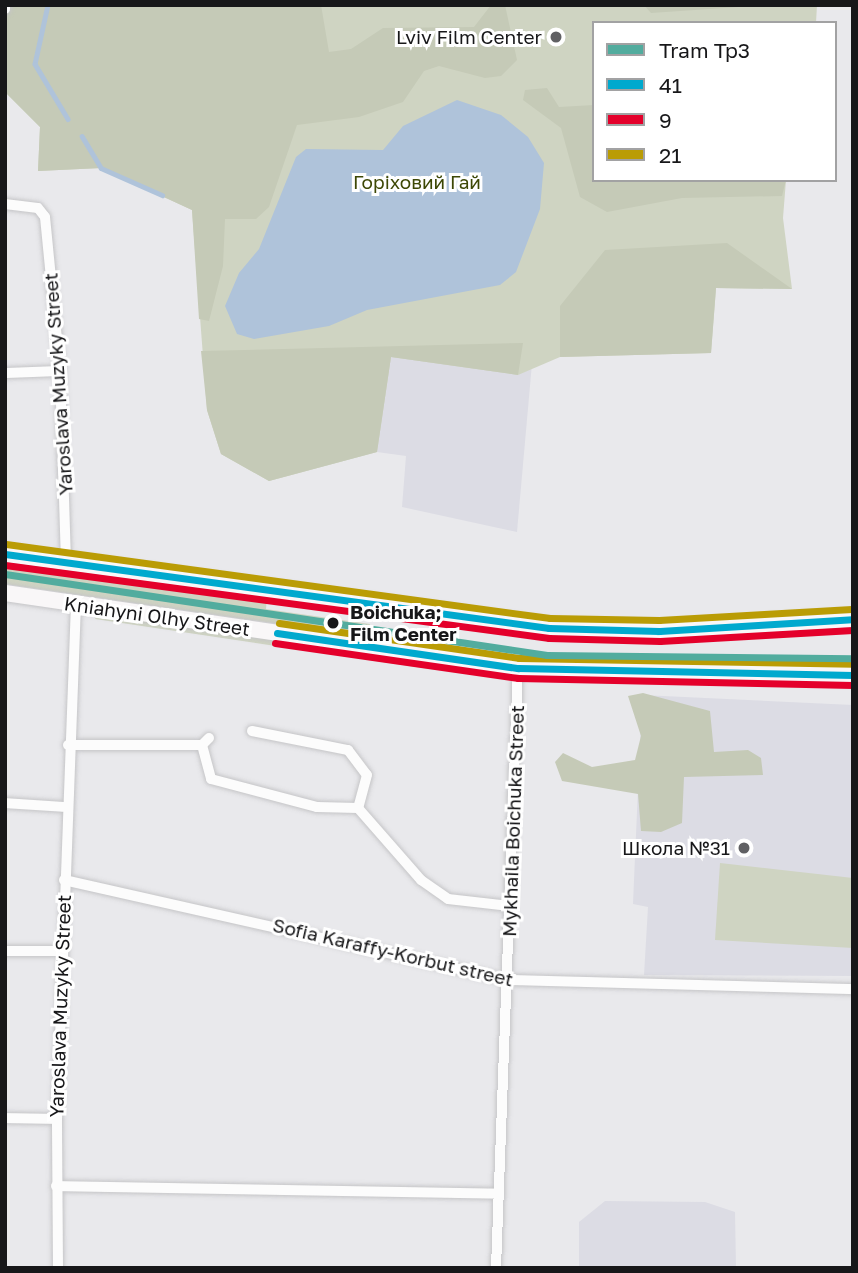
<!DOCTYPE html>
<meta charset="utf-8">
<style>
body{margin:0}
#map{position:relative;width:858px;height:1273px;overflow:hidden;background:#e9e9ec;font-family:"Golos Text",sans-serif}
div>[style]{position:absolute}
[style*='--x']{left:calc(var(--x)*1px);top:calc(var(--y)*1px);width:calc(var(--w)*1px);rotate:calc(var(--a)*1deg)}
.built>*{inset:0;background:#dcdce4}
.green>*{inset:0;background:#cfd4c2}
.forest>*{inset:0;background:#c5cab7}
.water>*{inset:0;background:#afc3da}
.stream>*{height:4.5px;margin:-2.25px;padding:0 2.25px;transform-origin:2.25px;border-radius:2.25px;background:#afc3da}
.roads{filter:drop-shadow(0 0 2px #c5c5c7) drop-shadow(0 0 2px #c5c5c7)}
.street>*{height:10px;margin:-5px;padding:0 5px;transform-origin:5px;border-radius:5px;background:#fcfcfc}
.secondary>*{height:16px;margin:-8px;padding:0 8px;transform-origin:8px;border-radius:8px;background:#f9f7f8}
.bus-1>*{height:7px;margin:-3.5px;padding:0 3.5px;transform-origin:3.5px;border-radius:3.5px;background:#00a9ce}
.bus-2>*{height:7px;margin:-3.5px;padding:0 3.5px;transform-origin:3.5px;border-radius:3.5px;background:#e4002b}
.bus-3>*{height:7px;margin:-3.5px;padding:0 3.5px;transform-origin:3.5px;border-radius:3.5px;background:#ba9c05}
.tram-1>*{height:7px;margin:-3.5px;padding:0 3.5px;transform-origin:3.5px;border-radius:3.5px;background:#52ac9e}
.dots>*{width:19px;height:19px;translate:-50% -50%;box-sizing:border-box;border:4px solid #fff;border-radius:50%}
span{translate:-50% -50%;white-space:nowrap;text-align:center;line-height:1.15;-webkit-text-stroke:6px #fff;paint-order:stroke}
.poi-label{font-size:19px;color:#171719}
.right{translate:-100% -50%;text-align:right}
.park-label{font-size:19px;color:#3d4806}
.street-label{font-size:19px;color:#171719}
.stop-label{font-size:19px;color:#171719;font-weight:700}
.left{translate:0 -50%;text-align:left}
.frame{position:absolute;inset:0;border:7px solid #171719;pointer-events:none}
.legend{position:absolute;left:592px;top:21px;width:245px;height:161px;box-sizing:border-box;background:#fff;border:2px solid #a2a2a3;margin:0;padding:9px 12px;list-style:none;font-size:21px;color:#171719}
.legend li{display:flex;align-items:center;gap:14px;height:35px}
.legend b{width:35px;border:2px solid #a2a2a3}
</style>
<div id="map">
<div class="built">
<div style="clip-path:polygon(534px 341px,517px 532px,402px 507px,406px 456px,377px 452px,389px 353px)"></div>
<div style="clip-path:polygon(642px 695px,853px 705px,853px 976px,644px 975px,648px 907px,633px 904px)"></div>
<div style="clip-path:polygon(605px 1201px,705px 1202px,735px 1212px,736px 1268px,579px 1268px,579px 1222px)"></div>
</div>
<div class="green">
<div style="clip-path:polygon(5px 5px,817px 5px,816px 23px,594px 23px,594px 180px,786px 180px,783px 218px,792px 289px,716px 288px,711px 353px,560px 357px,518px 375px,391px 357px,377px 452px,269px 481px,221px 454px,207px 410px,192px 210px,101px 168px,38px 171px,40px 127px,5px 92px)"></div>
<div style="clip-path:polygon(5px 560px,267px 597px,266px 609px,370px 624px,368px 637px,5px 584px)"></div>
<div style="clip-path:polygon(97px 614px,436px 664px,436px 670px,95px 619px)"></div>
<div style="clip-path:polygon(449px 665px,484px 669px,496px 674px,449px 671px)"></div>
<div style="clip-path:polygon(720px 863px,853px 878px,853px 948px,715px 940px)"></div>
</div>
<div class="forest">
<div style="clip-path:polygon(5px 5px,321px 5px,329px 52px,351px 49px,383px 28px,474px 27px,491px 5px,505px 5px,517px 60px,501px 76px,485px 78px,439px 66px,424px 71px,403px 102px,359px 117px,297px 125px,269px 207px,256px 219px,225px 219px,223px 266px,209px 321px,199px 319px,192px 210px,101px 168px,38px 171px,40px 127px,5px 92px)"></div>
<div style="clip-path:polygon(644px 5px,767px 5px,651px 13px)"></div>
<div style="clip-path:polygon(547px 88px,559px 107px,594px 105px,594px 180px,786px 180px,782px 196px,682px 198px,607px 212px,580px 197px,561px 128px,523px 100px,525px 90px)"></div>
<div style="clip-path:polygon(727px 243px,792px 289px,716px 288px,711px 353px,560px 357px,560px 306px,605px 250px)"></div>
<div style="clip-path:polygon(523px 343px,518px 375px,391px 357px,377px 452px,269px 481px,221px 454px,207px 410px,201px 351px)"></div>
<div style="clip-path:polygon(643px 693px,710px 711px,714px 752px,748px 750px,761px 758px,763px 775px,684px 777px,682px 823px,661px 832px,641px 831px,638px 794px,562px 781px,555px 762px,563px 753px,592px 767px,635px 760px,641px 736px,628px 696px)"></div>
</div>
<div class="water">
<div style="clip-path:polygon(457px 100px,501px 115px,528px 137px,544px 163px,540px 209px,516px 272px,500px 285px,367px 310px,329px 326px,254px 339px,237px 334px,225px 306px,239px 273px,259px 249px,296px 157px,306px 149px,383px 150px,403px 126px)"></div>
</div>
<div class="stream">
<div style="--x:48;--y:5;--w:60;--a:102.4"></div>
<div style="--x:35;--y:64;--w:64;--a:59"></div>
<div style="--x:82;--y:136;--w:37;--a:59"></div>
<div style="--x:101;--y:168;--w:67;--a:23.9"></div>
</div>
<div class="roads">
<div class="street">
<div style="--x:5;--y:9;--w:4;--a:-90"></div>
<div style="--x:5;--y:204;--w:33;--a:7"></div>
<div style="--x:38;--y:208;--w:11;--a:52"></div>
<div style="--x:45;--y:217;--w:155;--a:84.4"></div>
<div style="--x:60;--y:371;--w:192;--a:88.2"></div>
<div style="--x:5;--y:373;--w:55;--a:-2.1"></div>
<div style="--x:252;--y:731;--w:98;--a:11.2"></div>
<div style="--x:348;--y:750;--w:31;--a:53"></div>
<div style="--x:367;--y:775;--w:34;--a:105"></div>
<div style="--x:358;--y:808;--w:96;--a:48.8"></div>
<div style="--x:421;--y:880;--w:33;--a:35"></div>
<div style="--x:448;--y:899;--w:62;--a:6.4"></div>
<div style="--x:209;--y:738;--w:10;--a:135"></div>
<div style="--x:202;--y:745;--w:35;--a:75"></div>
<div style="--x:211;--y:779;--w:110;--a:14.8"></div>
<div style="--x:317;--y:807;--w:41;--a:1.4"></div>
<div style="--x:68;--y:745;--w:134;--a:0"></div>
<div style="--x:5;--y:803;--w:61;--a:3.8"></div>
<div style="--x:64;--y:880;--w:454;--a:12.7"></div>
<div style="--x:507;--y:980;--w:346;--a:1.5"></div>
<div style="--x:5;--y:951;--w:57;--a:0"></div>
<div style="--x:5;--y:1118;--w:52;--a:1.1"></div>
<div style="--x:56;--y:1186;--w:442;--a:1"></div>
<div style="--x:58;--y:1268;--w:149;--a:-90.4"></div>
<div style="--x:57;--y:1119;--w:515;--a:-87.89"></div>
<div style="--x:496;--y:1268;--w:600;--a:-87.9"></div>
</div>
<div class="secondary">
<div style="--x:5;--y:554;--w:549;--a:7.75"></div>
<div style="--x:549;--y:628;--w:110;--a:1.6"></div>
<div style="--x:659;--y:631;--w:194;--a:-3.5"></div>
<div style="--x:5;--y:593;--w:518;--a:8.32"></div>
<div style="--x:518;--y:668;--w:335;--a:1.2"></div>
</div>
</div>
<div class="bus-1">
<div style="--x:5;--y:554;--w:549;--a:7.75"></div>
<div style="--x:549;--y:628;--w:110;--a:1.6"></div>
<div style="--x:659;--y:631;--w:194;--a:-3.5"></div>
<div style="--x:277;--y:633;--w:244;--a:8.3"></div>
<div style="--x:518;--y:668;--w:335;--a:1.2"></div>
</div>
<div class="bus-2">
<div style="--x:5;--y:565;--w:549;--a:7.64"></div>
<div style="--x:549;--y:638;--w:111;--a:1.5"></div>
<div style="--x:660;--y:641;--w:193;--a:-3.3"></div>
<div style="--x:275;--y:643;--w:246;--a:8.2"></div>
<div style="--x:518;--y:678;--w:335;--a:1.2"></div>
</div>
<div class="bus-3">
<div style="--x:6;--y:544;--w:549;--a:7.75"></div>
<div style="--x:550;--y:618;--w:109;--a:1.1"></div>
<div style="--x:659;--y:620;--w:193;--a:-3.3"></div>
<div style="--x:279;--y:623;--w:243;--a:8.3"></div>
<div style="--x:519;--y:658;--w:334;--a:1"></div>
</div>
<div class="tram-1">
<div style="--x:5;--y:574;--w:548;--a:8.5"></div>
<div style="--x:547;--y:655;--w:306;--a:0.6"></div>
</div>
<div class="dots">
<div style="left:556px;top:37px;background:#606063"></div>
<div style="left:333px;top:623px;background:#171719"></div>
<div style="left:744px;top:848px;background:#606063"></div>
</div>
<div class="poi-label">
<span class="right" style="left:542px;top:37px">Lviv Film Center</span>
<span class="right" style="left:730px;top:848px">Школа №31</span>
</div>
<div class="park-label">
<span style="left:417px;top:182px">Горіховий Гай</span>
</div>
<div class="street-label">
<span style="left:58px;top:384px;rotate:-94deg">Yaroslava Muzyky Street</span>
<span style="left:157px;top:616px;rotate:8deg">Kniahyni Olhy Street</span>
<span style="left:513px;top:821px;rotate:-88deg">Mykhaila Boichuka Street</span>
<span style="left:393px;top:952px;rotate:13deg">Sofia Karaffy-Korbut street</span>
<span style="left:60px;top:1006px;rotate:-88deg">Yaroslava Muzyky Street</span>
</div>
<div class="stop-label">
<span class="left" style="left:350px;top:623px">Boichuka;<br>Film Center</span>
</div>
<div class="frame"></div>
<ul class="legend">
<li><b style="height:9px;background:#52ac9e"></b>Tram Тр3</li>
<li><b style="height:9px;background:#00a9ce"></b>41</li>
<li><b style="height:9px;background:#e4002b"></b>9</li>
<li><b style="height:9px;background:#ba9c05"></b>21</li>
</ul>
</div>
